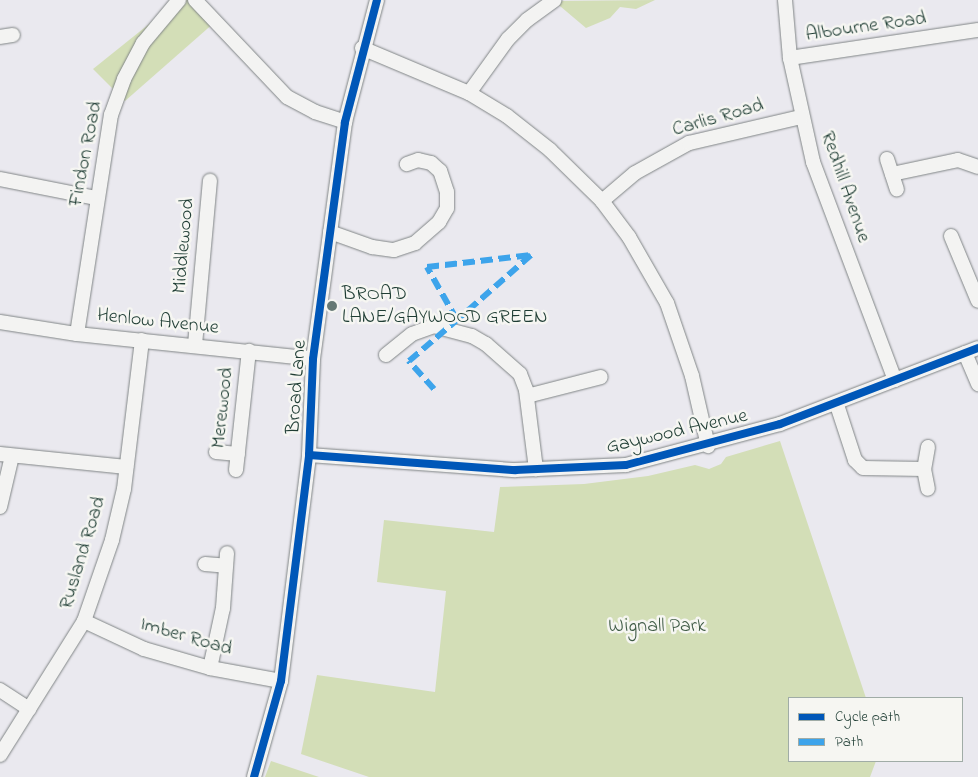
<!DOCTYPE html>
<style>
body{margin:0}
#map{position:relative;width:978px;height:777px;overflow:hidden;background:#eae9ef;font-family:"Indie Flower",sans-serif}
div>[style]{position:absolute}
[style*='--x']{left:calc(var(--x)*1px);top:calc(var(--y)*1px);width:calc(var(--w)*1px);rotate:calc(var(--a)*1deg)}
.green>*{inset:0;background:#d3deb7}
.roads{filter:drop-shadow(0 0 1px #808586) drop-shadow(0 0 1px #808586)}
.street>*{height:14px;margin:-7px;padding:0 7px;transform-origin:7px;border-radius:7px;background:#f3f3f2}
.quiet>*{height:6px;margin-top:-3px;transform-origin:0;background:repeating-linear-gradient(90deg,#3da4eb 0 12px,transparent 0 18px)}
.cycleway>*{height:8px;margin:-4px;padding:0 4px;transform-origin:4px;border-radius:4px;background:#0057b8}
.dots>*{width:14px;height:14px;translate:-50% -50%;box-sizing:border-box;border:2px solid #f6f6f2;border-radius:50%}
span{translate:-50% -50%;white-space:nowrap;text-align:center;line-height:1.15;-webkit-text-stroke:5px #f6f6f2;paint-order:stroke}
.street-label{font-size:20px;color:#1f3d34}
.poi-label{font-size:20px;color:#1f3d34}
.left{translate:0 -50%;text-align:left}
.park-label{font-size:20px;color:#3f5b45}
.legend{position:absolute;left:788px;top:697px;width:175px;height:65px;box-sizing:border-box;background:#f6f6f2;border:1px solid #a0aca6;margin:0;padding:6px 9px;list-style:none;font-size:15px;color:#1f3d34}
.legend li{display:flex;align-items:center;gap:10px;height:25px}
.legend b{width:25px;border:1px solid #a0aca6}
</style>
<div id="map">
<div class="green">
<div style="clip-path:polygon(179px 0,195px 0,215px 22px,125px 101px,93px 69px)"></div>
<div style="clip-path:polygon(655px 0,636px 9px,620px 7px,610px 18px,586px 28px,554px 1px)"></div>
<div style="clip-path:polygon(780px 441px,866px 698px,789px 698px,789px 761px,876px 761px,870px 777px,369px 777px,301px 754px,317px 675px,435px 692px,446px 591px,377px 582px,384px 520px,494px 532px,500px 487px,584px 484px,648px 476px,695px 465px,709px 469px,721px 464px,726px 457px)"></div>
<div style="clip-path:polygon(271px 761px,319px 777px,265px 777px)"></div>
</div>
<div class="roads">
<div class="street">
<div style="--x:195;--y:0;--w:134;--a:46.5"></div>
<div style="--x:287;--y:97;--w:32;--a:28"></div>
<div style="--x:315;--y:112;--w:32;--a:18"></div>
<div style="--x:785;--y:0;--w:58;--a:85.1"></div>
<div style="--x:790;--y:58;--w:107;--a:77.5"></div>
<div style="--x:813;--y:162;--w:233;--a:69.4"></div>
<div style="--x:0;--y:37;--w:13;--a:-9"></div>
<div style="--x:362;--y:48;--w:116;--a:22.8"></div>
<div style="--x:469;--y:93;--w:44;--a:31.2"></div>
<div style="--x:507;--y:116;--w:55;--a:38.3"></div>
<div style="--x:550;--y:150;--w:73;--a:44.4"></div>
<div style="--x:602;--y:201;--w:45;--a:53.1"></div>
<div style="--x:629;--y:237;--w:76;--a:60.1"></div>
<div style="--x:667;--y:303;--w:77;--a:71.1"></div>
<div style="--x:692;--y:376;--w:72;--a:77.1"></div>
<div style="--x:790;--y:58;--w:190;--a:-8.5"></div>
<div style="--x:469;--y:93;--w:67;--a:-54.2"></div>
<div style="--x:508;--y:39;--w:27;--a:-45"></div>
<div style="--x:527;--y:20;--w:34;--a:-36"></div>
<div style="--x:887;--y:159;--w:32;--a:72"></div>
<div style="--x:892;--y:174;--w:67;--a:-12"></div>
<div style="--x:958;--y:160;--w:21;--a:19"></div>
<div style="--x:0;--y:179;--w:98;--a:11.2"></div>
<div style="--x:602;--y:201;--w:43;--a:-40.3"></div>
<div style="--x:635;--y:173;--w:62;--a:-29.1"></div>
<div style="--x:689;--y:143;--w:115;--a:-13.1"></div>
<div style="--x:330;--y:232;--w:45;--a:19.7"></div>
<div style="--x:372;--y:247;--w:22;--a:8"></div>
<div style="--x:394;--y:250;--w:22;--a:-18"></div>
<div style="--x:415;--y:243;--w:32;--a:-41"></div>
<div style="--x:439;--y:222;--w:16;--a:-60"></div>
<div style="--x:447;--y:208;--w:16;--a:-90"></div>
<div style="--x:447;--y:192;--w:22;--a:-108"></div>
<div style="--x:440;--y:171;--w:12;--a:-138"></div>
<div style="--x:431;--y:163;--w:13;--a:-167"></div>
<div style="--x:418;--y:160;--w:12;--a:160"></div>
<div style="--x:951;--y:236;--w:70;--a:67.4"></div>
<div style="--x:0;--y:322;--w:78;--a:8.9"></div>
<div style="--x:77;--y:334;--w:237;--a:6"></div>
<div style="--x:77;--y:334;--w:222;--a:-81.2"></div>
<div style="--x:111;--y:115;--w:38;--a:-70"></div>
<div style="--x:124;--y:79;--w:41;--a:-62.2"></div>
<div style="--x:143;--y:43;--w:56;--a:-50.1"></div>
<div style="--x:195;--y:345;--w:165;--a:-84.8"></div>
<div style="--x:965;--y:353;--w:34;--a:67"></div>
<div style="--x:386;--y:355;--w:33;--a:-39"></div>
<div style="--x:412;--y:334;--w:23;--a:-20"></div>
<div style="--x:434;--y:326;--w:39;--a:15"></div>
<div style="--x:472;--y:336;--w:16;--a:30"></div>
<div style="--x:486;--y:344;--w:45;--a:41.4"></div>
<div style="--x:520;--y:374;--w:17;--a:69"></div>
<div style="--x:526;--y:390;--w:80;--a:82.8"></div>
<div style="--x:527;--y:396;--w:76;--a:-14.4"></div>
<div style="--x:837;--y:405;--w:58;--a:71.9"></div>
<div style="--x:855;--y:460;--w:11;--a:45"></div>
<div style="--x:863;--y:468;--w:61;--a:0.9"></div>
<div style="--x:928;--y:447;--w:22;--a:100"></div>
<div style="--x:924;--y:469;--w:20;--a:79"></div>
<div style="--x:216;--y:452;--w:22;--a:5"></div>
<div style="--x:0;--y:454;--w:127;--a:5.9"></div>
<div style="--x:309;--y:455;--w:207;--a:4.2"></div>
<div style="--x:515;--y:470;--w:111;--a:-2.6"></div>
<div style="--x:626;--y:465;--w:159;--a:-14.9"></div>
<div style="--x:780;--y:424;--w:212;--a:-21"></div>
<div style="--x:236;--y:470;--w:120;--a:-83.8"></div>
<div style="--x:0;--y:507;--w:52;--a:-76.8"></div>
<div style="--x:205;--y:564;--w:21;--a:5"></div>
<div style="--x:84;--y:621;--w:66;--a:25"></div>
<div style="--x:144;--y:649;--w:69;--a:16.1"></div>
<div style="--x:210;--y:668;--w:72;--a:10.4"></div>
<div style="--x:210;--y:668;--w:61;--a:-77.8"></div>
<div style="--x:223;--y:608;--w:55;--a:-85.8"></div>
<div style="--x:0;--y:690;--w:35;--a:33"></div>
<div style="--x:0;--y:755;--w:158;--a:-57.9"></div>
<div style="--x:84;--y:621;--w:86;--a:-70.9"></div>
<div style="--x:112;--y:540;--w:52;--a:-76.8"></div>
<div style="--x:124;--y:489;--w:150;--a:-83.1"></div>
<div style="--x:254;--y:777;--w:100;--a:-74.3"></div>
<div style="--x:281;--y:681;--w:228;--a:-82.9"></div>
<div style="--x:309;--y:455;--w:96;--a:-87.6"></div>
<div style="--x:313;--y:359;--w:239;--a:-82.3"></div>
<div style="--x:345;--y:122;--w:126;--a:-75.3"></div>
</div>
</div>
<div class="quiet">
<div style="--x:434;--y:389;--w:38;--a:-132"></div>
<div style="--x:409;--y:361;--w:63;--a:-40.5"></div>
<div style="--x:457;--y:320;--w:61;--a:-119.5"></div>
<div style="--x:427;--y:267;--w:105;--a:-6.6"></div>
<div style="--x:531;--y:255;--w:98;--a:138.7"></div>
</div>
<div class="cycleway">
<div style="--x:309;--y:455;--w:207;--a:4.2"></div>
<div style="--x:515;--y:470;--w:111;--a:-2.6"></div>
<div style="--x:626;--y:465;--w:159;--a:-14.9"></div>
<div style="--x:780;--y:424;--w:212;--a:-21"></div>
<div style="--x:254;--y:777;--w:100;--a:-74.3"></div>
<div style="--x:281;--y:681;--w:228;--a:-82.9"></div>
<div style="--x:309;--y:455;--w:96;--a:-87.6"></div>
<div style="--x:313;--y:359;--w:239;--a:-82.3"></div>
<div style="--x:345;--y:122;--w:126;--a:-75.3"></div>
</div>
<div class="dots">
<div style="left:332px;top:306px;background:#667975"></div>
</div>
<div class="street-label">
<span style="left:866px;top:27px;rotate:-8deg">Albourne Road</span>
<span style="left:718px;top:118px;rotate:-16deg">Carlis Road</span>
<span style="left:86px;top:154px;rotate:-79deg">Findon Road</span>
<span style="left:845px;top:187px;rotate:71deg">Redhill Avenue</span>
<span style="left:184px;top:246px;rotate:-85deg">Middlewood</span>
<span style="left:158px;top:322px;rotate:6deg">Henlow Avenue</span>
<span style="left:297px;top:387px;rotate:-86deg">Broad Lane</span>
<span style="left:223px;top:408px;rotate:-84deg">Merewood</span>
<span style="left:677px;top:432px;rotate:-13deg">Gaywood Avenue</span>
<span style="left:83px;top:553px;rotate:-73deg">Rusland Road</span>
<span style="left:186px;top:637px;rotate:16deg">Imber Road</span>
</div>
<div class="poi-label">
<span class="left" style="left:342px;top:306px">BROAD<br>LANE/GAYWOOD GREEN</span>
</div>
<div class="park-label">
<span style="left:657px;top:626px">Wignall Park</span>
</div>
<ul class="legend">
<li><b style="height:6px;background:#0057b8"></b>Cycle path</li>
<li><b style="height:6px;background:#3da4eb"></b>Path</li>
</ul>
</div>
